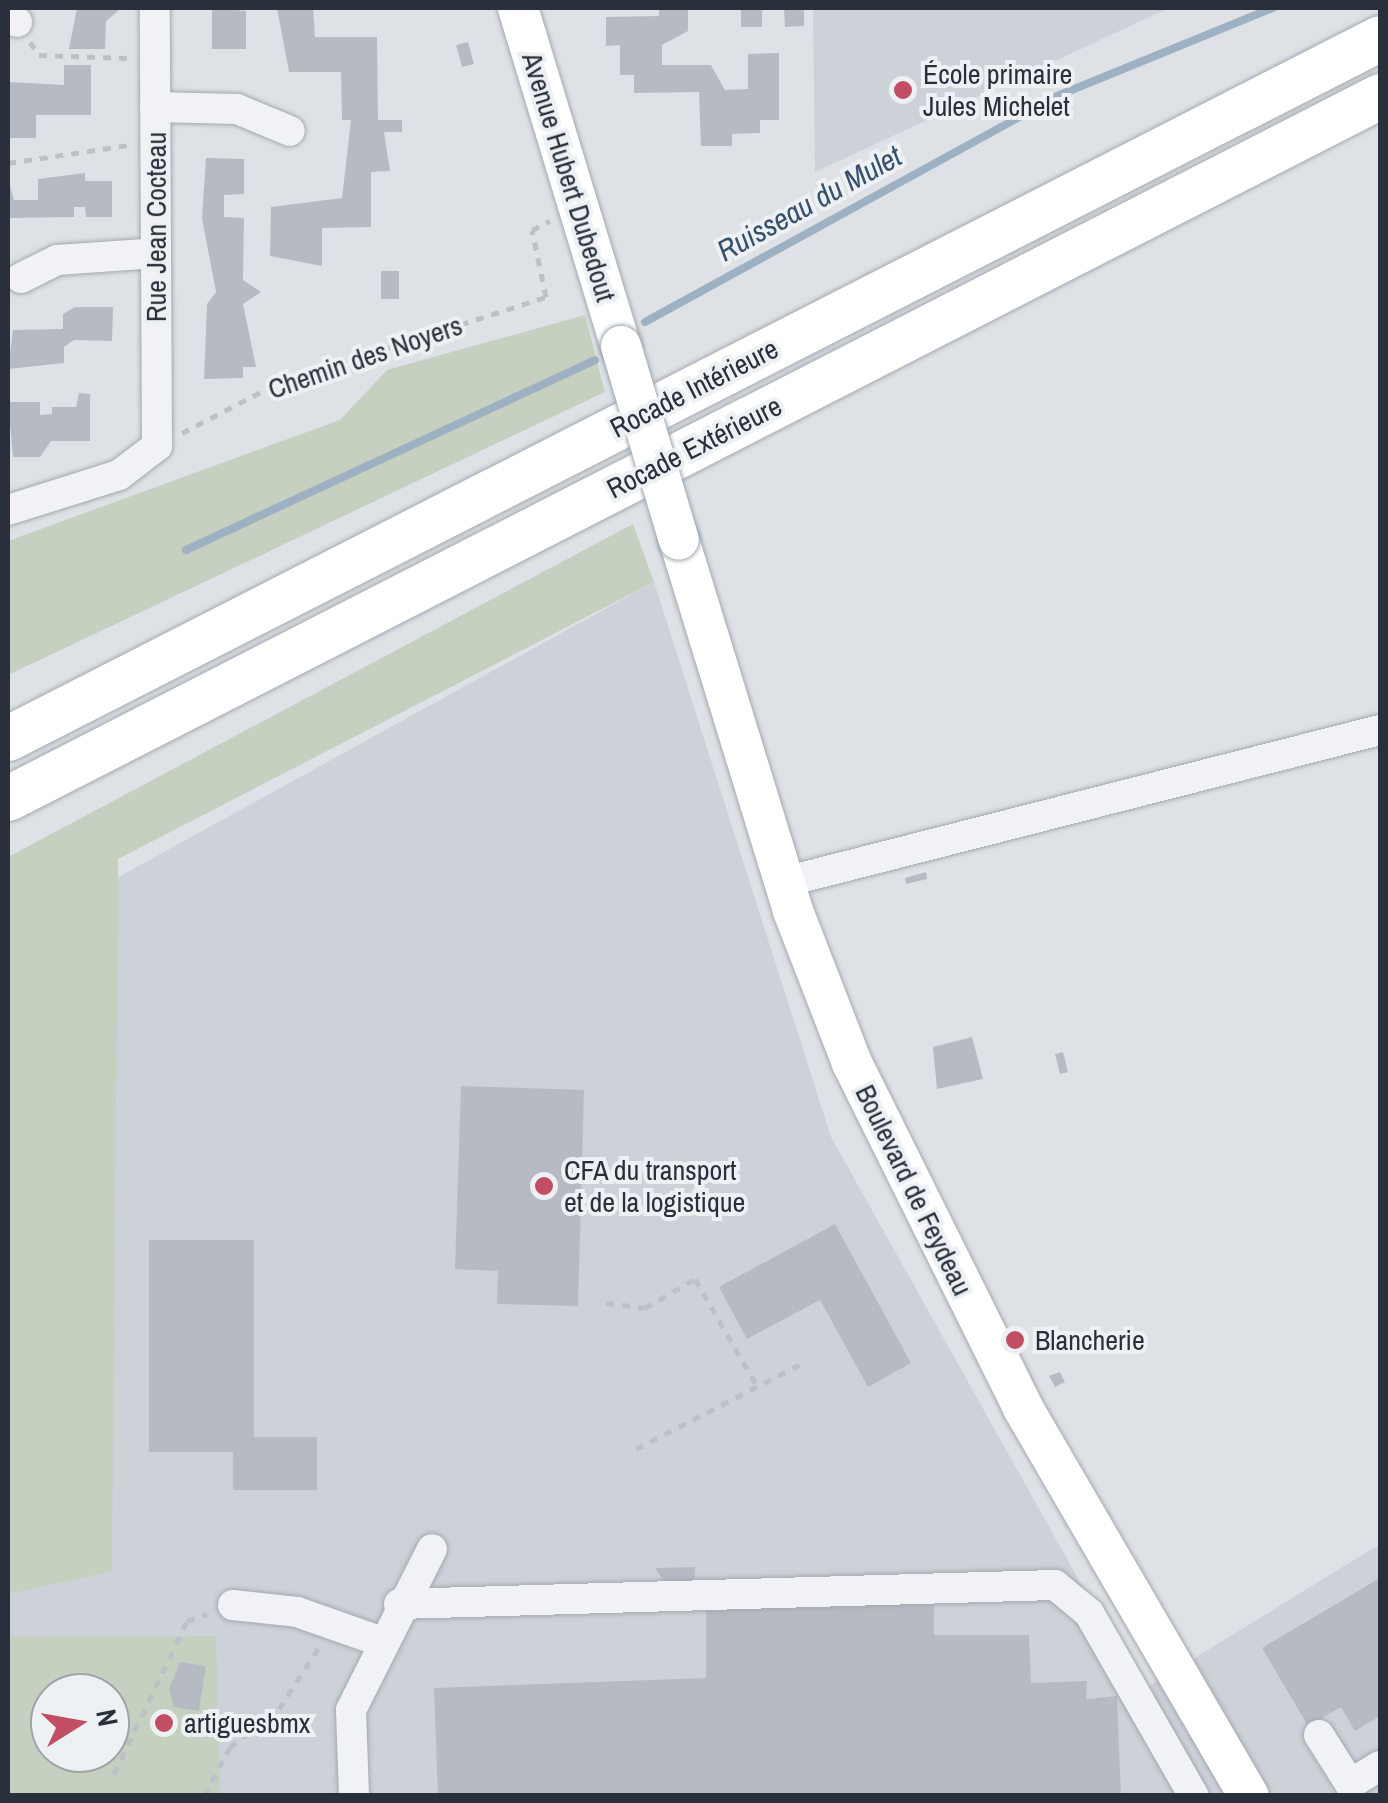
<!DOCTYPE html>
<meta charset="utf-8">
<style>
body{margin:0}
#map{position:relative;width:1388px;height:1803px;overflow:hidden;background:#dee2e6;font-family:"Archivo Narrow",sans-serif}
div>[style]{position:absolute}
[style*='--x']{left:calc(var(--x)*1px);top:calc(var(--y)*1px);width:calc(var(--w)*1px);rotate:calc(var(--a)*1deg)}
.built>*{inset:0;background:#cdd1d8}
.green>*{inset:0;background:#c5d0c0}
.stream>*{height:8px;margin:-4px;padding:0 4px;transform-origin:4px;border-radius:4px;background:#9db1c3}
.building>*{inset:0;background:#b6bbc3}
.path>*{height:5px;margin-top:-2.5px;transform-origin:0;background:repeating-linear-gradient(90deg,#bdc0c5 0 8px,transparent 0 16px)}
.roads{filter:drop-shadow(0 0 2px #a4a9b0) drop-shadow(0 0 2px #a4a9b0)}
.minor>*{height:30px;margin:-15px;padding:0 15px;transform-origin:15px;border-radius:15px;background:#f1f2f5}
.major>*{height:40px;margin:-20px;padding:0 20px;transform-origin:20px;border-radius:20px;background:#fff}
.highway>*{height:45px;margin:-22.5px;padding:0 22.5px;transform-origin:22.5px;border-radius:22.5px;background:#fff}
.bridges{filter:drop-shadow(0 0 2px #9fa7b1) drop-shadow(0 0 2px #9fa7b1)}
.major-bridge>*{height:40px;margin:-20px;padding:0 20px;transform-origin:20px;border-radius:20px;background:#fff}
.dots>*{width:28px;height:28px;translate:-50% -50%;box-sizing:border-box;border:5px solid #eef1f4;border-radius:50%}
span{translate:-50% -50%;white-space:nowrap;text-align:center;line-height:1.15;-webkit-text-stroke:8px #eef1f4;paint-order:stroke}
.poi-label{font-size:28px;color:#29303c}
.left{translate:0 -50%;text-align:left}
.street-label{font-size:28px;color:#29303c}
.water-label{font-size:30px;color:#37506c;font-style:italic}
.frame{position:absolute;inset:0;border:10px solid #29303c;pointer-events:none}
.north{position:absolute;left:30px;top:1673px;width:100px;height:100px;box-sizing:border-box;background:#eef1f4;border:2px solid #9fa4aa;border-radius:50%;rotate:79deg;font-size:28px;font-weight:700;line-height:40px;text-align:center;color:#29303c}
.north::after{content:'';display:block;margin:auto;width:35px;height:45px;background:#c14e63;clip-path:polygon(50% 0,100% 100%,50% 72%,0 100%)}
</style>
<div id="map">
<div class="built">
<div style="clip-path:polygon(813px 8px,1169px 8px,815px 172px)"></div>
<div style="clip-path:polygon(evenodd,654px 582px,831px 1137px,1141px 1691px,1380px 1544px,1380px 1795px,8px 1795px,8px 938px,654px 582px,50px 1693px,110px 1693px,110px 1753px,50px 1753px,50px 1693px)"></div>
</div>
<div class="green">
<div style="clip-path:polygon(585px 315px,605px 392px,8px 675px,8px 541px,340px 420px,387px 370px)"></div>
<div style="clip-path:polygon(633px 524px,654px 582px,118px 859px,112px 1571px,8px 1594px,8px 857px)"></div>
<div style="clip-path:polygon(evenodd,216px 1636px,220px 1795px,8px 1795px,8px 1637px,216px 1636px,50px 1693px,110px 1693px,110px 1753px,50px 1753px,50px 1693px)"></div>
</div>
<div class="stream">
<div style="--x:645;--y:322;--w:470;--a:-28.7"></div>
<div style="--x:1057;--y:96;--w:233;--a:-22.2"></div>
<div style="--x:186;--y:550;--w:451;--a:-24.9"></div>
</div>
<div class="building">
<div style="clip-path:polygon(77px 8px,119px 10px,106px 21px,105px 49px,69px 49px)"></div>
<div style="clip-path:polygon(212px 8px,246px 11px,246px 49px,212px 49px)"></div>
<div style="clip-path:polygon(277px 8px,313px 8px,315px 37px,377px 37px,378px 120px,402px 120px,402px 132px,384px 132px,390px 171px,371px 172px,371px 227px,322px 228px,322px 266px,270px 256px,271px 207px,342px 198px,351px 120px,342px 120px,341px 72px,289px 72px)"></div>
<div style="clip-path:polygon(659px 8px,688px 8px,688px 31px,662px 45px,662px 65px,711px 65px,725px 90px,748px 89px,748px 54px,779px 53px,779px 120px,760px 120px,760px 133px,732px 134px,732px 146px,701px 146px,699px 92px,634px 93px,634px 75px,620px 75px,620px 45px,606px 46px,606px 17px,659px 16px)"></div>
<div style="clip-path:polygon(741px 8px,762px 8px,762px 27px,741px 27px)"></div>
<div style="clip-path:polygon(784px 8px,804px 8px,804px 26px,785px 27px)"></div>
<div style="clip-path:polygon(468px 42px,474px 64px,462px 67px,456px 45px)"></div>
<div style="clip-path:polygon(64px 65px,91px 65px,91px 115px,36px 115px,36px 138px,8px 138px,8px 82px,64px 85px)"></div>
<div style="clip-path:polygon(206px 158px,244px 159px,244px 194px,224px 195px,224px 217px,244px 218px,243px 280px,261px 292px,243px 304px,256px 367px,243px 367px,243px 378px,204px 379px,207px 304px,216px 292px,202px 218px)"></div>
<div style="clip-path:polygon(85px 173px,85px 181px,112px 181px,112px 217px,86px 217px,85px 207px,74px 207px,74px 217px,8px 218px,8px 179px,14px 200px,38px 200px,38px 179px)"></div>
<div style="clip-path:polygon(381px 271px,399px 271px,399px 299px,381px 299px)"></div>
<div style="clip-path:polygon(75px 307px,113px 307px,112px 341px,74px 340px,64px 347px,64px 363px,8px 369px,13px 330px,63px 329px,63px 314px)"></div>
<div style="clip-path:polygon(79px 393px,90px 394px,90px 441px,51px 441px,40px 457px,13px 457px,8px 402px,40px 402px,40px 415px,52px 414px,52px 407px,76px 407px)"></div>
<div style="clip-path:polygon(926px 872px,927px 879px,906px 884px,905px 878px)"></div>
<div style="clip-path:polygon(972px 1037px,983px 1079px,937px 1089px,933px 1047px)"></div>
<div style="clip-path:polygon(1063px 1052px,1068px 1072px,1060px 1074px,1055px 1054px)"></div>
<div style="clip-path:polygon(461px 1086px,584px 1090px,578px 1306px,497px 1304px,498px 1271px,455px 1269px)"></div>
<div style="clip-path:polygon(835px 1224px,911px 1363px,868px 1387px,820px 1300px,747px 1339px,719px 1287px)"></div>
<div style="clip-path:polygon(149px 1240px,254px 1240px,254px 1437px,317px 1437px,317px 1490px,233px 1490px,233px 1452px,149px 1452px)"></div>
<div style="clip-path:polygon(1060px 1372px,1065px 1382px,1055px 1387px,1049px 1376px)"></div>
<div style="clip-path:polygon(695px 1567px,695px 1582px,665px 1583px,655px 1568px)"></div>
<div style="clip-path:polygon(1380px 1578px,1380px 1716px,1355px 1731px,1341px 1707px,1308px 1726px,1262px 1648px)"></div>
<div style="clip-path:polygon(934px 1599px,934px 1635px,1029px 1635px,1031px 1683px,1087px 1681px,1086px 1699px,1117px 1696px,1121px 1796px,438px 1796px,434px 1688px,706px 1678px,706px 1609px)"></div>
<div style="clip-path:polygon(180px 1662px,206px 1666px,199px 1711px,174px 1707px,169px 1689px)"></div>
</div>
<div class="path">
<div style="--x:30;--y:42;--w:16;--a:55"></div>
<div style="--x:39;--y:55;--w:88;--a:2"></div>
<div style="--x:8;--y:163;--w:121;--a:-8.5"></div>
<div style="--x:182;--y:433;--w:108;--a:-27.5"></div>
<div style="--x:278;--y:383;--w:281;--a:-17.8"></div>
<div style="--x:546;--y:297;--w:68;--a:-101.8"></div>
<div style="--x:532;--y:230;--w:20;--a:-27"></div>
<div style="--x:606;--y:1303;--w:39;--a:7"></div>
<div style="--x:645;--y:1308;--w:58;--a:-30.1"></div>
<div style="--x:695;--y:1279;--w:124;--a:59.9"></div>
<div style="--x:636;--y:1449;--w:186;--a:-27.3"></div>
<div style="--x:114;--y:1774;--w:170;--a:-64.5"></div>
<div style="--x:187;--y:1621;--w:21;--a:-19"></div>
<div style="--x:204;--y:1796;--w:55;--a:-62"></div>
<div style="--x:230;--y:1747;--w:62;--a:-37.8"></div>
<div style="--x:279;--y:1709;--w:74;--a:-57.2"></div>
</div>
<div class="roads">
<div class="minor">
<div style="--x:8;--y:18;--w:10;--a:24"></div>
<div style="--x:155;--y:107;--w:82;--a:1.4"></div>
<div style="--x:237;--y:109;--w:57;--a:22.5"></div>
<div style="--x:21;--y:278;--w:40;--a:-26.6"></div>
<div style="--x:57;--y:260;--w:99;--a:-4"></div>
<div style="--x:8;--y:510;--w:116;--a:-17.5"></div>
<div style="--x:119;--y:475;--w:48;--a:-37.3"></div>
<div style="--x:157;--y:446;--w:438;--a:-90.3"></div>
<div style="--x:784;--y:882;--w:615;--a:-14.31"></div>
<div style="--x:399;--y:1604;--w:656;--a:-1.66"></div>
<div style="--x:1055;--y:1585;--w:44;--a:39.5"></div>
<div style="--x:1089;--y:1613;--w:211;--a:60.2"></div>
<div style="--x:233;--y:1605;--w:64;--a:6.2"></div>
<div style="--x:297;--y:1612;--w:88;--a:19.3"></div>
<div style="--x:1319;--y:1735;--w:58;--a:57.7"></div>
<div style="--x:1350;--y:1784;--w:35;--a:-31"></div>
<div style="--x:354;--y:1796;--w:86;--a:-92"></div>
<div style="--x:351;--y:1710;--w:180;--a:-63.3"></div>
</div>
<div class="major">
<div style="--x:518;--y:8;--w:353;--a:73.1"></div>
<div style="--x:679;--y:540;--w:388;--a:72.9"></div>
<div style="--x:793;--y:911;--w:163;--a:68.8"></div>
<div style="--x:852;--y:1063;--w:385;--a:63.6"></div>
<div style="--x:1023;--y:1408;--w:449;--a:59.8"></div>
</div>
<div class="highway">
<div style="--x:8;--y:738;--w:1540;--a:-27.03"></div>
<div style="--x:8;--y:798;--w:1541;--a:-27.1"></div>
</div>
</div>
<div class="bridges">
<div class="major-bridge">
<div style="--x:621;--y:346;--w:202;--a:73.4"></div>
</div>
</div>
<div class="dots">
<div style="left:903px;top:90px;background:#c14e63"></div>
<div style="left:544px;top:1186px;background:#c14e63"></div>
<div style="left:1015px;top:1340px;background:#c14e63"></div>
<div style="left:164px;top:1723px;background:#c14e63"></div>
</div>
<div class="poi-label">
<span class="left" style="left:923px;top:90px">École primaire<br>Jules Michelet</span>
<span class="left" style="left:564px;top:1186px">CFA du transport<br>et de la logistique</span>
<span class="left" style="left:1035px;top:1340px">Blancherie</span>
<span class="left" style="left:184px;top:1723px">artiguesbmx</span>
</div>
<div class="street-label">
<span style="left:569px;top:177px;rotate:73deg">Avenue Hubert Dubedout</span>
<span style="left:156px;top:227px;rotate:-90deg">Rue Jean Cocteau</span>
<span style="left:365px;top:357px;rotate:-19deg">Chemin des Noyers</span>
<span style="left:694px;top:388px;rotate:-27deg">Rocade Intérieure</span>
<span style="left:694px;top:447px;rotate:-27deg">Rocade Extérieure</span>
<span style="left:914px;top:1190px;rotate:64deg">Boulevard de Feydeau</span>
</div>
<div class="water-label">
<span style="left:809px;top:203px;rotate:-29deg">Ruisseau du Mulet</span>
</div>
<div class="frame"></div>
<div class="north">N</div>
</div>
